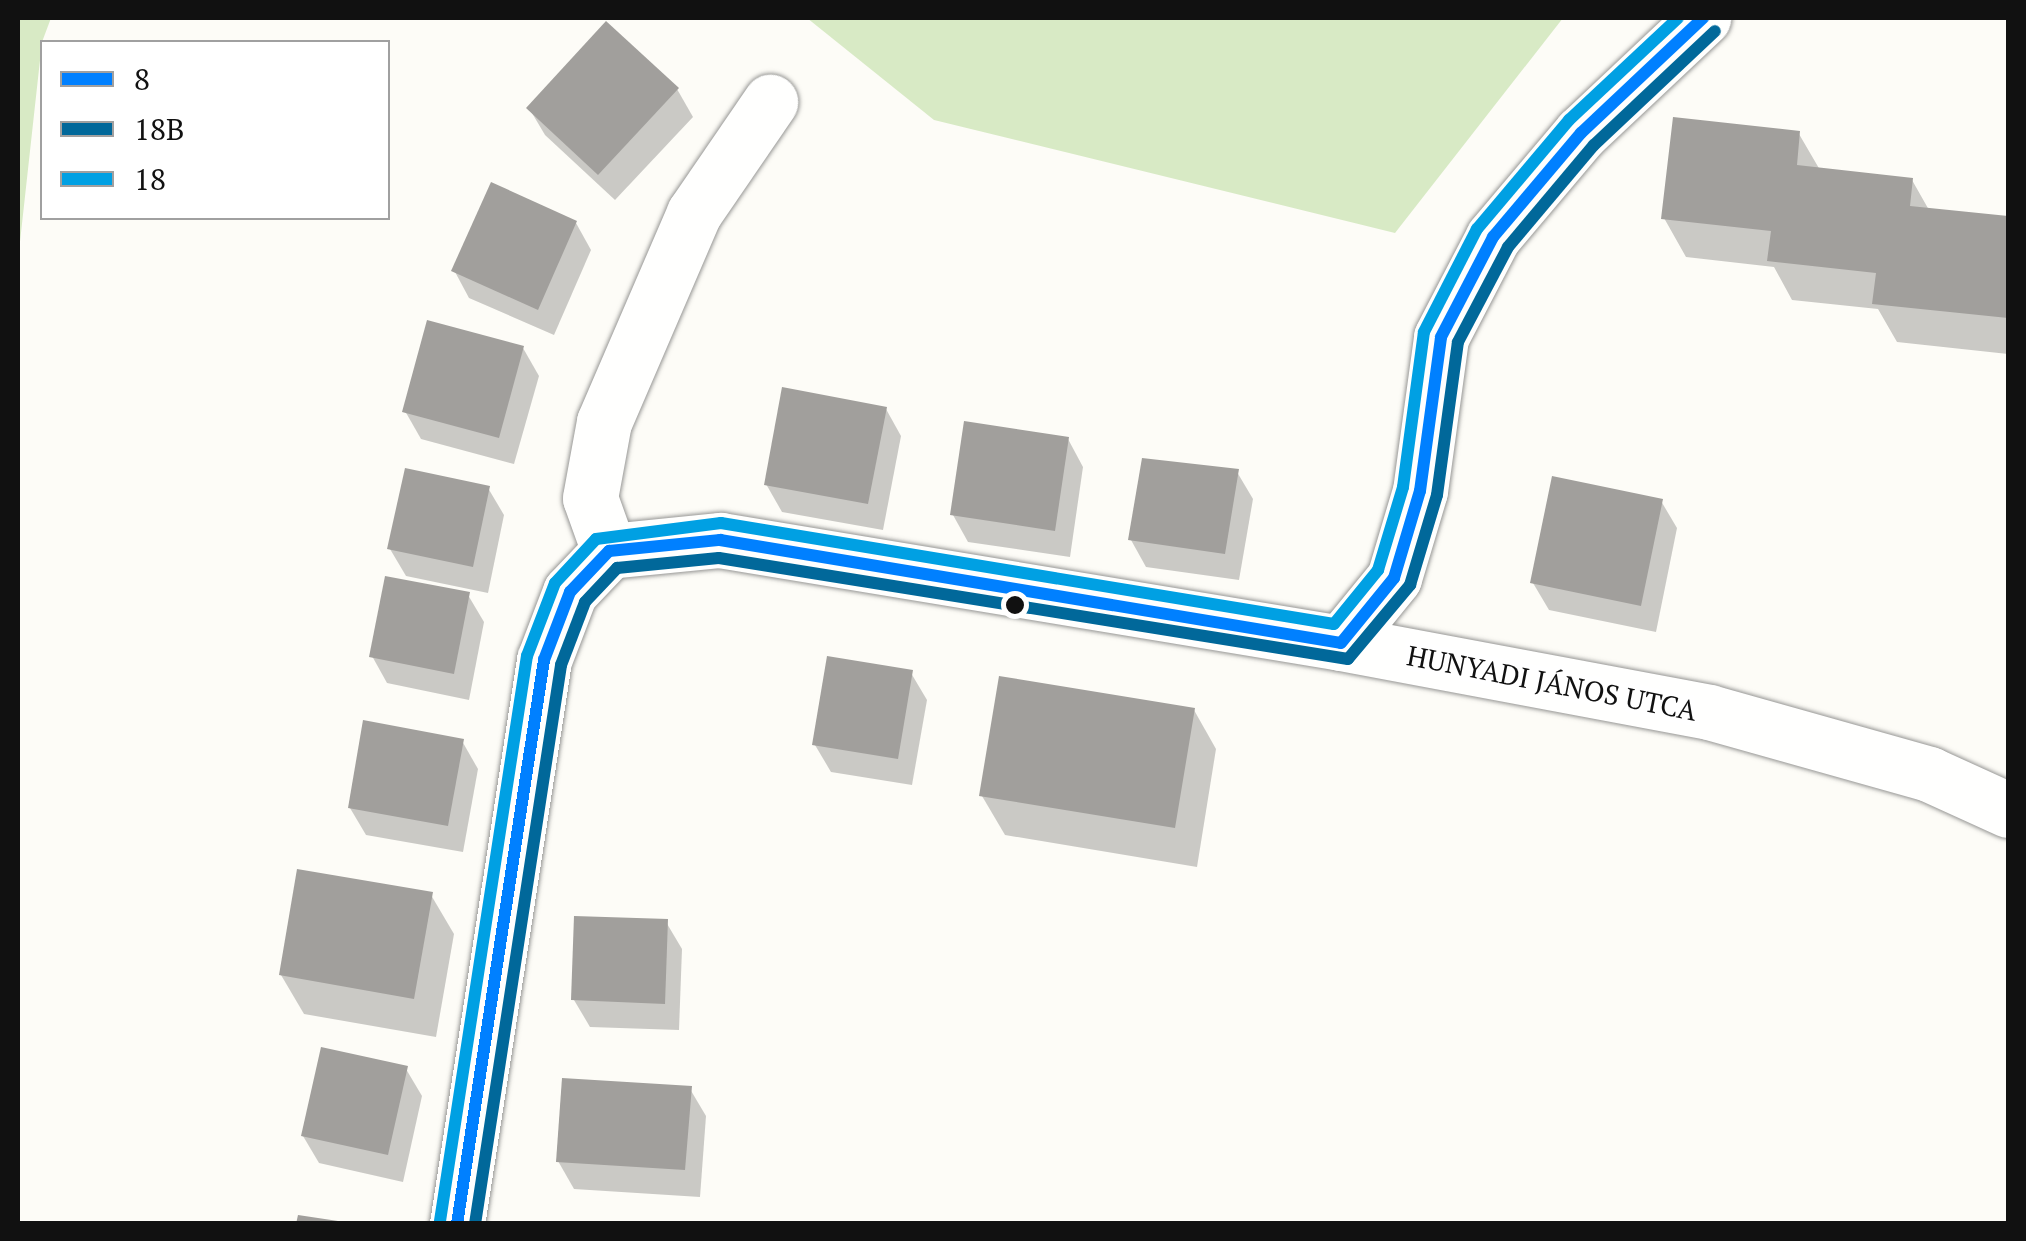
<!DOCTYPE html>
<meta charset="utf-8">
<style>
body{margin:0}
#map{position:relative;width:2026px;height:1241px;overflow:hidden;background:#fdfcf7;font-family:"PT Serif",serif}
div>[style]{position:absolute}
[style*='--x']{left:calc(var(--x)*1px);top:calc(var(--y)*1px);width:calc(var(--w)*1px);rotate:calc(var(--a)*1deg)}
.forest>*{inset:0;background:#d8eac5}
.shadow>*{inset:0;background:#0003}
.building>*{inset:0;background:#a19f9c}
.roads{filter:drop-shadow(0 0 2px #979795) drop-shadow(0 0 2px #979795)}
.minor>*{height:55px;margin:-27.5px;padding:0 27.5px;transform-origin:27.5px;border-radius:27.5px;background:#fffffe}
.bus-1>*{height:12px;margin:-6px;padding:0 6px;transform-origin:6px;border-radius:6px;background:#0080ff}
.bus-2>*{height:12px;margin:-6px;padding:0 6px;transform-origin:6px;border-radius:6px;background:#01689a}
.bus-3>*{height:12px;margin:-6px;padding:0 6px;transform-origin:6px;border-radius:6px;background:#00a0e3}
.dots>*{width:28px;height:28px;translate:-50% -50%;box-sizing:border-box;border:5px solid #fff;border-radius:50%}
span{translate:-50% -50%;white-space:nowrap;text-align:center;line-height:1.15;-webkit-text-stroke:10px #fff;paint-order:stroke}
.street-label{font-size:28px;color:#111}
.frame{position:absolute;inset:0;border:20px solid #111;pointer-events:none}
.legend{position:absolute;left:40px;top:40px;width:350px;height:180px;box-sizing:border-box;background:#fff;border:2px solid #a0a0a0;margin:0;padding:12px 18px;list-style:none;font-size:30px;color:#111}
.legend li{display:flex;align-items:center;gap:20px;height:50px}
.legend b{width:50px;border:2px solid #a0a0a0}
</style>
<div id="map">
<div class="forest">
<div style="clip-path:polygon(18px 18px,51px 18px,42px 42px,18px 260px)"></div>
<div style="clip-path:polygon(807px 18px,1563px 18px,1395px 233px,934px 120px)"></div>
</div>
<div class="shadow">
<div style="clip-path:polygon(677px 89px,693px 117px,615px 200px,545px 135px,529px 108px)"></div>
<div style="clip-path:polygon(1799px 134px,1820px 170px,1912px 180px,1929px 210px,2008px 218px,2008px 354px,1897px 342px,1878px 309px,1792px 300px,1774px 267px,1686px 257px,1664px 218px)"></div>
<div style="clip-path:polygon(576px 223px,591px 250px,554px 335px,469px 298px,454px 270px)"></div>
<div style="clip-path:polygon(523px 348px,539px 376px,514px 464px,421px 439px,405px 411px)"></div>
<div style="clip-path:polygon(886px 409px,901px 436px,883px 530px,782px 512px,766px 484px)"></div>
<div style="clip-path:polygon(1068px 439px,1083px 467px,1070px 557px,968px 542px,953px 515px)"></div>
<div style="clip-path:polygon(1237px 472px,1253px 499px,1239px 580px,1146px 567px,1131px 540px)"></div>
<div style="clip-path:polygon(488px 488px,504px 515px,488px 593px,406px 576px,390px 549px)"></div>
<div style="clip-path:polygon(1661px 501px,1677px 528px,1656px 632px,1549px 610px,1533px 583px)"></div>
<div style="clip-path:polygon(468px 595px,484px 622px,469px 700px,387px 683px,372px 656px)"></div>
<div style="clip-path:polygon(911px 673px,927px 700px,912px 785px,831px 772px,815px 745px)"></div>
<div style="clip-path:polygon(1194px 710px,1216px 749px,1197px 867px,1005px 835px,982px 796px)"></div>
<div style="clip-path:polygon(462px 741px,478px 769px,463px 852px,366px 835px,350px 808px)"></div>
<div style="clip-path:polygon(431px 895px,454px 934px,436px 1037px,304px 1014px,281px 975px)"></div>
<div style="clip-path:polygon(666px 922px,682px 949px,679px 1030px,590px 1027px,574px 1000px)"></div>
<div style="clip-path:polygon(406px 1069px,422px 1096px,403px 1182px,319px 1163px,303px 1136px)"></div>
<div style="clip-path:polygon(690px 1089px,706px 1116px,700px 1197px,574px 1189px,558px 1161px)"></div>
</div>
<div class="building">
<div style="clip-path:polygon(606px 21px,679px 88px,598px 175px,526px 108px)"></div>
<div style="clip-path:polygon(1673px 117px,1800px 131px,1797px 165px,1913px 178px,1910px 206px,2008px 216px,2008px 318px,1872px 304px,1876px 273px,1767px 261px,1771px 231px,1661px 219px)"></div>
<div style="clip-path:polygon(491px 182px,577px 221px,538px 310px,451px 271px)"></div>
<div style="clip-path:polygon(427px 320px,524px 346px,499px 438px,402px 412px)"></div>
<div style="clip-path:polygon(782px 387px,887px 407px,868px 504px,764px 485px)"></div>
<div style="clip-path:polygon(964px 421px,1069px 437px,1055px 531px,950px 515px)"></div>
<div style="clip-path:polygon(1142px 458px,1239px 469px,1225px 554px,1128px 540px)"></div>
<div style="clip-path:polygon(405px 468px,490px 486px,473px 567px,387px 549px)"></div>
<div style="clip-path:polygon(1552px 476px,1663px 499px,1641px 606px,1530px 583px)"></div>
<div style="clip-path:polygon(385px 576px,470px 592px,454px 674px,369px 657px)"></div>
<div style="clip-path:polygon(827px 656px,913px 670px,898px 759px,812px 745px)"></div>
<div style="clip-path:polygon(999px 676px,1195px 708px,1175px 828px,979px 796px)"></div>
<div style="clip-path:polygon(363px 720px,464px 739px,448px 826px,348px 808px)"></div>
<div style="clip-path:polygon(297px 869px,433px 892px,414px 999px,279px 975px)"></div>
<div style="clip-path:polygon(574px 916px,668px 919px,665px 1004px,571px 1000px)"></div>
<div style="clip-path:polygon(321px 1047px,408px 1066px,388px 1155px,301px 1136px)"></div>
<div style="clip-path:polygon(562px 1078px,692px 1086px,685px 1170px,556px 1162px)"></div>
<div style="clip-path:polygon(298px 1215px,338px 1221px,338px 1224px,296px 1224px)"></div>
</div>
<div class="roads">
<div class="minor">
<div style="--x:609;--y:551;--w:56;--a:-109.7"></div>
<div style="--x:590;--y:498;--w:77;--a:-79.6"></div>
<div style="--x:604;--y:422;--w:228;--a:-66.7"></div>
<div style="--x:694;--y:213;--w:135;--a:-55.6"></div>
<div style="--x:1341;--y:643;--w:84;--a:-50.8"></div>
<div style="--x:1394;--y:578;--w:91;--a:-73.4"></div>
<div style="--x:1420;--y:491;--w:155;--a:-82.2"></div>
<div style="--x:1441;--y:337;--w:113;--a:-62.5"></div>
<div style="--x:1493;--y:237;--w:136;--a:-49.8"></div>
<div style="--x:1581;--y:133;--w:168;--a:-43.3"></div>
<div style="--x:457;--y:1224;--w:571;--a:-81.23"></div>
<div style="--x:544;--y:660;--w:73;--a:-69.1"></div>
<div style="--x:570;--y:592;--w:57;--a:-46.4"></div>
<div style="--x:609;--y:551;--w:112;--a:-5.7"></div>
<div style="--x:720;--y:540;--w:629;--a:9.42"></div>
<div style="--x:1341;--y:643;--w:374;--a:10.6"></div>
<div style="--x:1709;--y:712;--w:229;--a:15.7"></div>
<div style="--x:1929;--y:774;--w:87;--a:24.5"></div>
</div>
</div>
<div class="bus-1">
<div style="--x:457;--y:1224;--w:571;--a:-81.23"></div>
<div style="--x:544;--y:660;--w:73;--a:-69.1"></div>
<div style="--x:570;--y:592;--w:57;--a:-46.4"></div>
<div style="--x:609;--y:551;--w:112;--a:-5.7"></div>
<div style="--x:720;--y:540;--w:629;--a:9.42"></div>
<div style="--x:1341;--y:643;--w:84;--a:-50.8"></div>
<div style="--x:1394;--y:578;--w:91;--a:-73.4"></div>
<div style="--x:1420;--y:491;--w:155;--a:-82.2"></div>
<div style="--x:1441;--y:337;--w:113;--a:-62.5"></div>
<div style="--x:1493;--y:237;--w:136;--a:-49.8"></div>
<div style="--x:1581;--y:133;--w:168;--a:-43.3"></div>
</div>
<div class="bus-2">
<div style="--x:475;--y:1224;--w:566;--a:-81.25"></div>
<div style="--x:561;--y:665;--w:67;--a:-69.1"></div>
<div style="--x:585;--y:602;--w:47;--a:-46.7"></div>
<div style="--x:617;--y:568;--w:102;--a:-5.6"></div>
<div style="--x:719;--y:558;--w:637;--a:9.12"></div>
<div style="--x:1348;--y:659;--w:97;--a:-50"></div>
<div style="--x:1410;--y:585;--w:94;--a:-73.3"></div>
<div style="--x:1437;--y:495;--w:154;--a:-82.2"></div>
<div style="--x:1458;--y:342;--w:107;--a:-62.2"></div>
<div style="--x:1508;--y:247;--w:133;--a:-49.9"></div>
<div style="--x:1594;--y:145;--w:166;--a:-43.3"></div>
</div>
<div class="bus-3">
<div style="--x:440;--y:1221;--w:572;--a:-81.25"></div>
<div style="--x:527;--y:656;--w:78;--a:-69"></div>
<div style="--x:555;--y:583;--w:60;--a:-47"></div>
<div style="--x:596;--y:539;--w:126;--a:-7.3"></div>
<div style="--x:721;--y:523;--w:621;--a:9.36"></div>
<div style="--x:1334;--y:624;--w:70;--a:-50.8"></div>
<div style="--x:1378;--y:570;--w:87;--a:-73.2"></div>
<div style="--x:1403;--y:487;--w:156;--a:-82.3"></div>
<div style="--x:1424;--y:332;--w:116;--a:-62.8"></div>
<div style="--x:1477;--y:229;--w:143;--a:-49.8"></div>
<div style="--x:1569;--y:120;--w:149;--a:-43.1"></div>
</div>
<div class="dots">
<div style="left:1015px;top:605px;background:#111"></div>
</div>
<div class="street-label">
<span style="left:1552px;top:683px;rotate:11deg">HUNYADI JÁNOS UTCA</span>
</div>
<div class="frame"></div>
<ul class="legend">
<li><b style="height:12px;background:#0080ff"></b>8</li>
<li><b style="height:12px;background:#01689a"></b>18B</li>
<li><b style="height:12px;background:#00a0e3"></b>18</li>
</ul>
</div>
